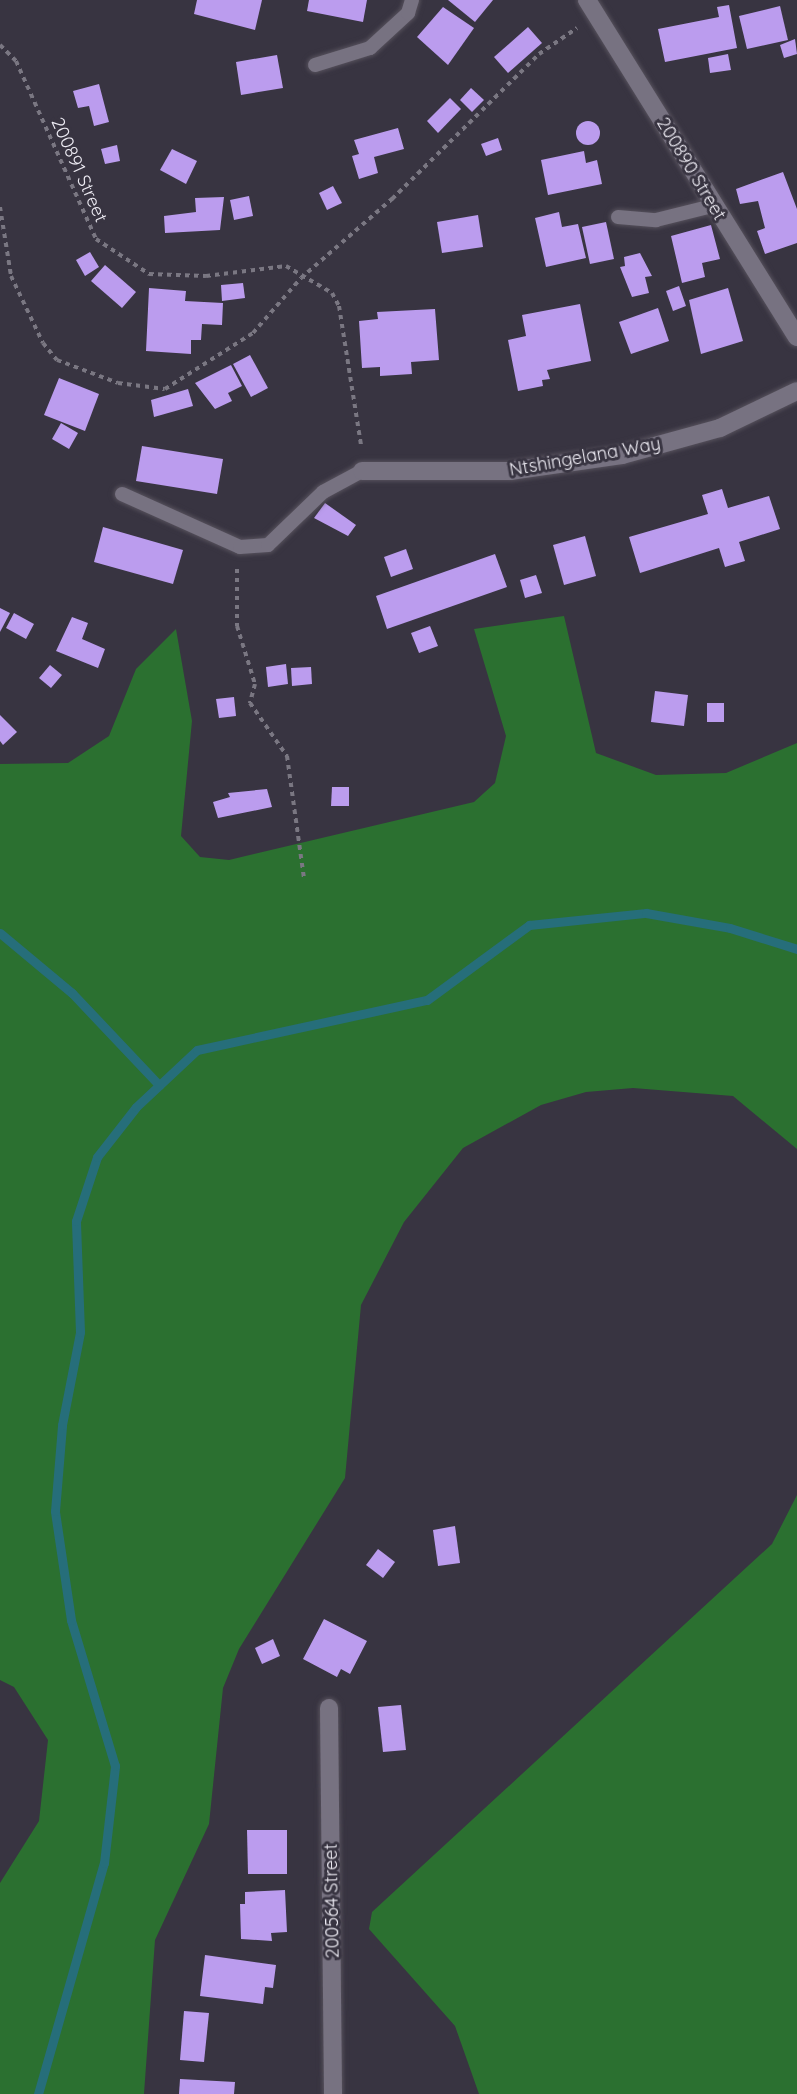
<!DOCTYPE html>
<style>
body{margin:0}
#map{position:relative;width:797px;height:2094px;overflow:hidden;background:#383441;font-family:Quicksand,sans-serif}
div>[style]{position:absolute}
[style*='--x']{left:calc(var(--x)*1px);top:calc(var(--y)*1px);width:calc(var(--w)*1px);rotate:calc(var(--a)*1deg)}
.forest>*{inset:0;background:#2b7030}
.stream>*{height:9px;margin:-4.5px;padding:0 4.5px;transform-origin:4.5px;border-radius:4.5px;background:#266e7a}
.building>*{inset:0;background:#bb9cee}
.round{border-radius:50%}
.path>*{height:4px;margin-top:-2px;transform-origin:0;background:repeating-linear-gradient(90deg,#7a7782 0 4.5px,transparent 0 9px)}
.roads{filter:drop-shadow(0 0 2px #56515c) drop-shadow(0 0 2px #56515c)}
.service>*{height:14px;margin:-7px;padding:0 7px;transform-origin:7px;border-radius:7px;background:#777281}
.minor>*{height:18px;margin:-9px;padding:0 9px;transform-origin:9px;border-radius:9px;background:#777281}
span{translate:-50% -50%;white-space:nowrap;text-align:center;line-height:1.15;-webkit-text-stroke:6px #383441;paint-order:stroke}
.street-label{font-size:18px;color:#eeecf4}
</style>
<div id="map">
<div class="forest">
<div style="clip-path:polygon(564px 616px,596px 753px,656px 775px,726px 773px,797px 743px,797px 1149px,733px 1096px,633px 1088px,586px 1092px,541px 1105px,463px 1148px,404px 1222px,361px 1305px,345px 1478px,239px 1649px,223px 1688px,209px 1824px,155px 1940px,144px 2094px,0 2094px,0 1883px,39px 1821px,48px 1740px,14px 1687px,0 1680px,0 764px,68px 763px,109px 736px,136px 669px,176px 629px,192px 721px,181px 836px,200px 857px,229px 860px,474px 802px,495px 783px,506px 736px,474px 629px)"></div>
<div style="clip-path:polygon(797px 1495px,797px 2094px,479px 2094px,455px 2026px,369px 1929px,372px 1912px,772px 1544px)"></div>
</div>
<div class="stream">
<div style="--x:0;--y:933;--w:94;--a:39.8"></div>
<div style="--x:72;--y:993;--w:127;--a:46.6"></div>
<div style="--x:38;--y:2094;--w:240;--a:-74.1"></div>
<div style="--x:104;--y:1863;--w:98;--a:-83.5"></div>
<div style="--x:115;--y:1766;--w:152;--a:-106.8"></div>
<div style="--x:71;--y:1620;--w:110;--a:-98.4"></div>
<div style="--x:55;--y:1511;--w:86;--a:-85.3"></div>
<div style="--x:62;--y:1425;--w:95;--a:-79"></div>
<div style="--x:80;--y:1332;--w:111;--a:-92.1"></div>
<div style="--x:76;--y:1221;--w:67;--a:-71.8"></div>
<div style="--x:97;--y:1157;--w:63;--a:-52"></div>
<div style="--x:136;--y:1107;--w:83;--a:-43.1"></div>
<div style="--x:197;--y:1050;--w:235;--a:-12.3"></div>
<div style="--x:427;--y:1000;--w:127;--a:-36.3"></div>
<div style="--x:529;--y:925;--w:118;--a:-5.9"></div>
<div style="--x:646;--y:913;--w:85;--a:10.1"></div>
<div style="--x:730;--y:928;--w:70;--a:17.4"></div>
</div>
<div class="building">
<div style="clip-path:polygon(197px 0,262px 0,255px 30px,194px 14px)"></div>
<div style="clip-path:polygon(309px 0,367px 0,363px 22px,307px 11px)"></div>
<div style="clip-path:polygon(448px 0,493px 0,475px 22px)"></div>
<div style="clip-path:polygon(729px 5px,737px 48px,665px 62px,658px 29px,719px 17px,717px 7px)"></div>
<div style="clip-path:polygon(780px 6px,788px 40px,747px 49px,739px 16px)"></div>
<div style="clip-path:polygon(443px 7px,474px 28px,448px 65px,417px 37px)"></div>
<div style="clip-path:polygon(528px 27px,542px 43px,508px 73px,494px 57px)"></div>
<div style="clip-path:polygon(795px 39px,797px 54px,784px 58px,780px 45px)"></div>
<div style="clip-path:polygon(728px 54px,731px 70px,710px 73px,708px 58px)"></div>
<div style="clip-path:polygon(277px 55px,283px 88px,241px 95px,236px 62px)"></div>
<div style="clip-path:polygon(99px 84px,109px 122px,94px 126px,89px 106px,78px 108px,73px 91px)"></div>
<div style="clip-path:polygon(471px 88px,484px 100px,472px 112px,460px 100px)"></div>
<div style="clip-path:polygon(450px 98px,461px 109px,438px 133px,427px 121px)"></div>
<div class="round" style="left:576px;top:121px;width:24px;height:24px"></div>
<div style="clip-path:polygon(398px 128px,404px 149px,374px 157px,378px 173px,359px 179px,352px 156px,359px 154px,354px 140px)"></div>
<div style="clip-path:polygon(498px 138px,502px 150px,486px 156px,481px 144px)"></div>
<div style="clip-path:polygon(117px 145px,120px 161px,105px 164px,101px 149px)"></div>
<div style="clip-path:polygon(172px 149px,197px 161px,186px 184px,160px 170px)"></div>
<div style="clip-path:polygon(584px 151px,586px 163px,597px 160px,602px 184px,548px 195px,541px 160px)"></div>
<div style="clip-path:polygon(783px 172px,797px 209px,797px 243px,765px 254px,757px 231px,765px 228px,758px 201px,740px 204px,736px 189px)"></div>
<div style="clip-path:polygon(333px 186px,342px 203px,327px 210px,319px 193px)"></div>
<div style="clip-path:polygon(249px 196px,253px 216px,234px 220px,230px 200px)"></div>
<div style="clip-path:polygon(224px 197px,220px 230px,165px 233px,164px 216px,196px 212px,195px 198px)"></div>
<div style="clip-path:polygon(559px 212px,562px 227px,578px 224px,586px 258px,546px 267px,535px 218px)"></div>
<div style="clip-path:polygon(478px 215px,483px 247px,442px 253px,437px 222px)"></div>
<div style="clip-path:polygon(606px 222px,614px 259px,590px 264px,582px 227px)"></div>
<div style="clip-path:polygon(711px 225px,720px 259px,702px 263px,705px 277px,682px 283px,671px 236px)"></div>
<div style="clip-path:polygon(90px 252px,99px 267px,85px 276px,76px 260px)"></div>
<div style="clip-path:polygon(640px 253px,652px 276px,645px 277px,649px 293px,632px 297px,620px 267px,625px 266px,624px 257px)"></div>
<div style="clip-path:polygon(105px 265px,136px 292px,122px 308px,91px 281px)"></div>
<div style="clip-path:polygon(243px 283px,245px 298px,222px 301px,221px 285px)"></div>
<div style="clip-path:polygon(679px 286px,686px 306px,673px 311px,666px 291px)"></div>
<div style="clip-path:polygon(149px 288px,186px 291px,185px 301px,223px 303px,222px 325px,202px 324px,201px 340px,191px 340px,191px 354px,146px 351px)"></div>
<div style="clip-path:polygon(728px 288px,743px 341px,701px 354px,689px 300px)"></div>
<div style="clip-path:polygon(580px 304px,591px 361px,547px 370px,550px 379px,542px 380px,543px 386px,518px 391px,508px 340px,526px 336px,522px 315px)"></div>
<div style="clip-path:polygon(658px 308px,669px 341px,631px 354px,619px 322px)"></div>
<div style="clip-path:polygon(435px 309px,439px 360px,411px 362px,412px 374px,380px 376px,380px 367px,362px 368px,359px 321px,378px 319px,377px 312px)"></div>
<div style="clip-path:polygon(250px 355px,268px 388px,251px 397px,233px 364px)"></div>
<div style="clip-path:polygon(231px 365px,242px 386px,228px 393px,232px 401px,215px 409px,195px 383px)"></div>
<div style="clip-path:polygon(59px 378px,99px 394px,85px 431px,44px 415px)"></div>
<div style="clip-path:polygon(188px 389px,193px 406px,154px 417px,151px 400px)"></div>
<div style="clip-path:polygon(61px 423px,78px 433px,69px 449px,52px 439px)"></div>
<div style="clip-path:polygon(142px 446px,223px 459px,217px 494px,136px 481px)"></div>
<div style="clip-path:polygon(722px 489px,728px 508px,769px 496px,780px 529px,739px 542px,745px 561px,725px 567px,719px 548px,640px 573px,629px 537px,708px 514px,702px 495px)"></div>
<div style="clip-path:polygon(325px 503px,356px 525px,348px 536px,314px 518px)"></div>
<div style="clip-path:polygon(103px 527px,183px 550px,173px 584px,94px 562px)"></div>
<div style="clip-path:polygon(585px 536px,596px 576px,564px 585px,553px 545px)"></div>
<div style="clip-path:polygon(406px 549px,413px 569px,391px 577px,384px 557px)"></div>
<div style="clip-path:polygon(495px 554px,507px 587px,387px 629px,376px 596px)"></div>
<div style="clip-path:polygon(536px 575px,542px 593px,525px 598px,520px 580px)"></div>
<div style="clip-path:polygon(0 608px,10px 613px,0 632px)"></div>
<div style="clip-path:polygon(14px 613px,34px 624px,26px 639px,6px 628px)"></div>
<div style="clip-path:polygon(72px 617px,88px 623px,82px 639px,105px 649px,98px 668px,56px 651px)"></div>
<div style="clip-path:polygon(430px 626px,438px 646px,419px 653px,411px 633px)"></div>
<div style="clip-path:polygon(286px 664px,288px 684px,268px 687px,266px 667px)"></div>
<div style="clip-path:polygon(50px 665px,62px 675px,51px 688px,39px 678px)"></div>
<div style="clip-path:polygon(311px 667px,312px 684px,292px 686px,291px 668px)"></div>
<div style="clip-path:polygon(655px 691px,688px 695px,684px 726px,651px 722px)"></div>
<div style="clip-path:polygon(234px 697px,236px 716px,219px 718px,216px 699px)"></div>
<div style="clip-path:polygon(707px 703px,724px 703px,724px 722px,707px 722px)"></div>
<div style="clip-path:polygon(0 715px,17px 732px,3px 745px,0 741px)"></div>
<div style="clip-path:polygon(332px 787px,349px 787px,349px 806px,331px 806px)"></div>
<div style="clip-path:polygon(267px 789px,272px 807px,218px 818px,213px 802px,230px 797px,228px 793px)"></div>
<div style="clip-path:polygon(455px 1526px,460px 1563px,438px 1566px,433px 1530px)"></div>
<div style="clip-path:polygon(378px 1549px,395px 1562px,383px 1578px,366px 1565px)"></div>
<div style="clip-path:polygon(324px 1619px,367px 1641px,350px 1674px,341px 1669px,337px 1677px,303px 1659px)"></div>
<div style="clip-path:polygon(273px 1639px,280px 1656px,262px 1664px,255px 1648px)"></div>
<div style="clip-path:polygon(401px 1705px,406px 1750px,383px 1752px,378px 1707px)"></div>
<div style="clip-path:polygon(247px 1830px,287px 1830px,287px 1874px,248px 1874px)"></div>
<div style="clip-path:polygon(285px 1890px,287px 1932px,271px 1933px,272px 1941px,241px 1939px,240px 1904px,245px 1904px,245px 1892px)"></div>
<div style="clip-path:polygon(205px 1955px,276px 1965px,273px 1988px,265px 1987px,263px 2004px,200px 1996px)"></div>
<div style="clip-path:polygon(184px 2011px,209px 2013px,204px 2062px,180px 2060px)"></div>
<div style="clip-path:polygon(180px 2079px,235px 2082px,234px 2094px,179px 2094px)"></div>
</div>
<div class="path">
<div style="--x:0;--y:45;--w:23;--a:45"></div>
<div style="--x:16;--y:61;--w:195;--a:65.8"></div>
<div style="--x:96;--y:239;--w:64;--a:33.4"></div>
<div style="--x:149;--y:274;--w:57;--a:2"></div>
<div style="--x:206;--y:276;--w:81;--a:-7.1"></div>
<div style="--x:286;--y:266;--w:53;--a:30.4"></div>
<div style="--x:332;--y:293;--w:15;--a:62"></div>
<div style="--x:339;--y:306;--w:141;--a:81"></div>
<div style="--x:0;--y:207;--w:70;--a:80.9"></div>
<div style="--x:11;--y:276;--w:74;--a:64.5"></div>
<div style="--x:43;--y:343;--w:22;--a:51"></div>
<div style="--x:57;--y:360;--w:65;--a:20.7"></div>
<div style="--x:118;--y:383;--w:47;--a:7.3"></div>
<div style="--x:165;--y:389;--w:104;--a:-32.5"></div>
<div style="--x:253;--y:333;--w:73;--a:-48.9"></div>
<div style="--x:301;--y:278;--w:121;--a:-41"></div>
<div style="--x:392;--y:199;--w:206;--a:-44.6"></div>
<div style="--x:539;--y:54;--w:46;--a:-34.4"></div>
<div style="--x:237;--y:569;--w:57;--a:90"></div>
<div style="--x:237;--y:626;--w:61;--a:72.8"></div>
<div style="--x:255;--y:684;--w:20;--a:105"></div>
<div style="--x:250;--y:703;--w:65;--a:55.1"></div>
<div style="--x:287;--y:756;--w:123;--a:82.1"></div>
</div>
<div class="roads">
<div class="service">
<div style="--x:315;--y:65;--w:58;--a:-17.2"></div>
<div style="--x:370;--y:48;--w:52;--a:-42.6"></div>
<div style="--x:408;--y:13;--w:14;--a:-73"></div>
<div style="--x:618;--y:217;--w:38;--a:5"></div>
<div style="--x:656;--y:220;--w:58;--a:-14"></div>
<div style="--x:122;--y:494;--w:129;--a:24.2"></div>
<div style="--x:240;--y:547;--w:28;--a:-4"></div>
<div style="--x:268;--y:545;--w:76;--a:-43.9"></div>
<div style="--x:323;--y:492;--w:44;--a:-28.3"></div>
</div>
<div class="minor">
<div style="--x:587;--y:0;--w:397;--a:58.1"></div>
<div style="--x:362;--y:471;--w:148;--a:0"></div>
<div style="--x:510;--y:471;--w:113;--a:-8.1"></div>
<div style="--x:622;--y:455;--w:102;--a:-15.4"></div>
<div style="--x:720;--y:428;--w:85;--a:-25.7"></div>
<div style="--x:329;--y:1708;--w:386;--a:89.4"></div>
</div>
</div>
<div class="street-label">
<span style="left:691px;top:169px;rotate:59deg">200890 Street</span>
<span style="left:79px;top:170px;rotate:66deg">200891 Street</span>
<span style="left:585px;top:457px;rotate:-10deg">Ntshingelana Way</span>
<span style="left:332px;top:1901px;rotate:-91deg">200564 Street</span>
</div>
</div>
